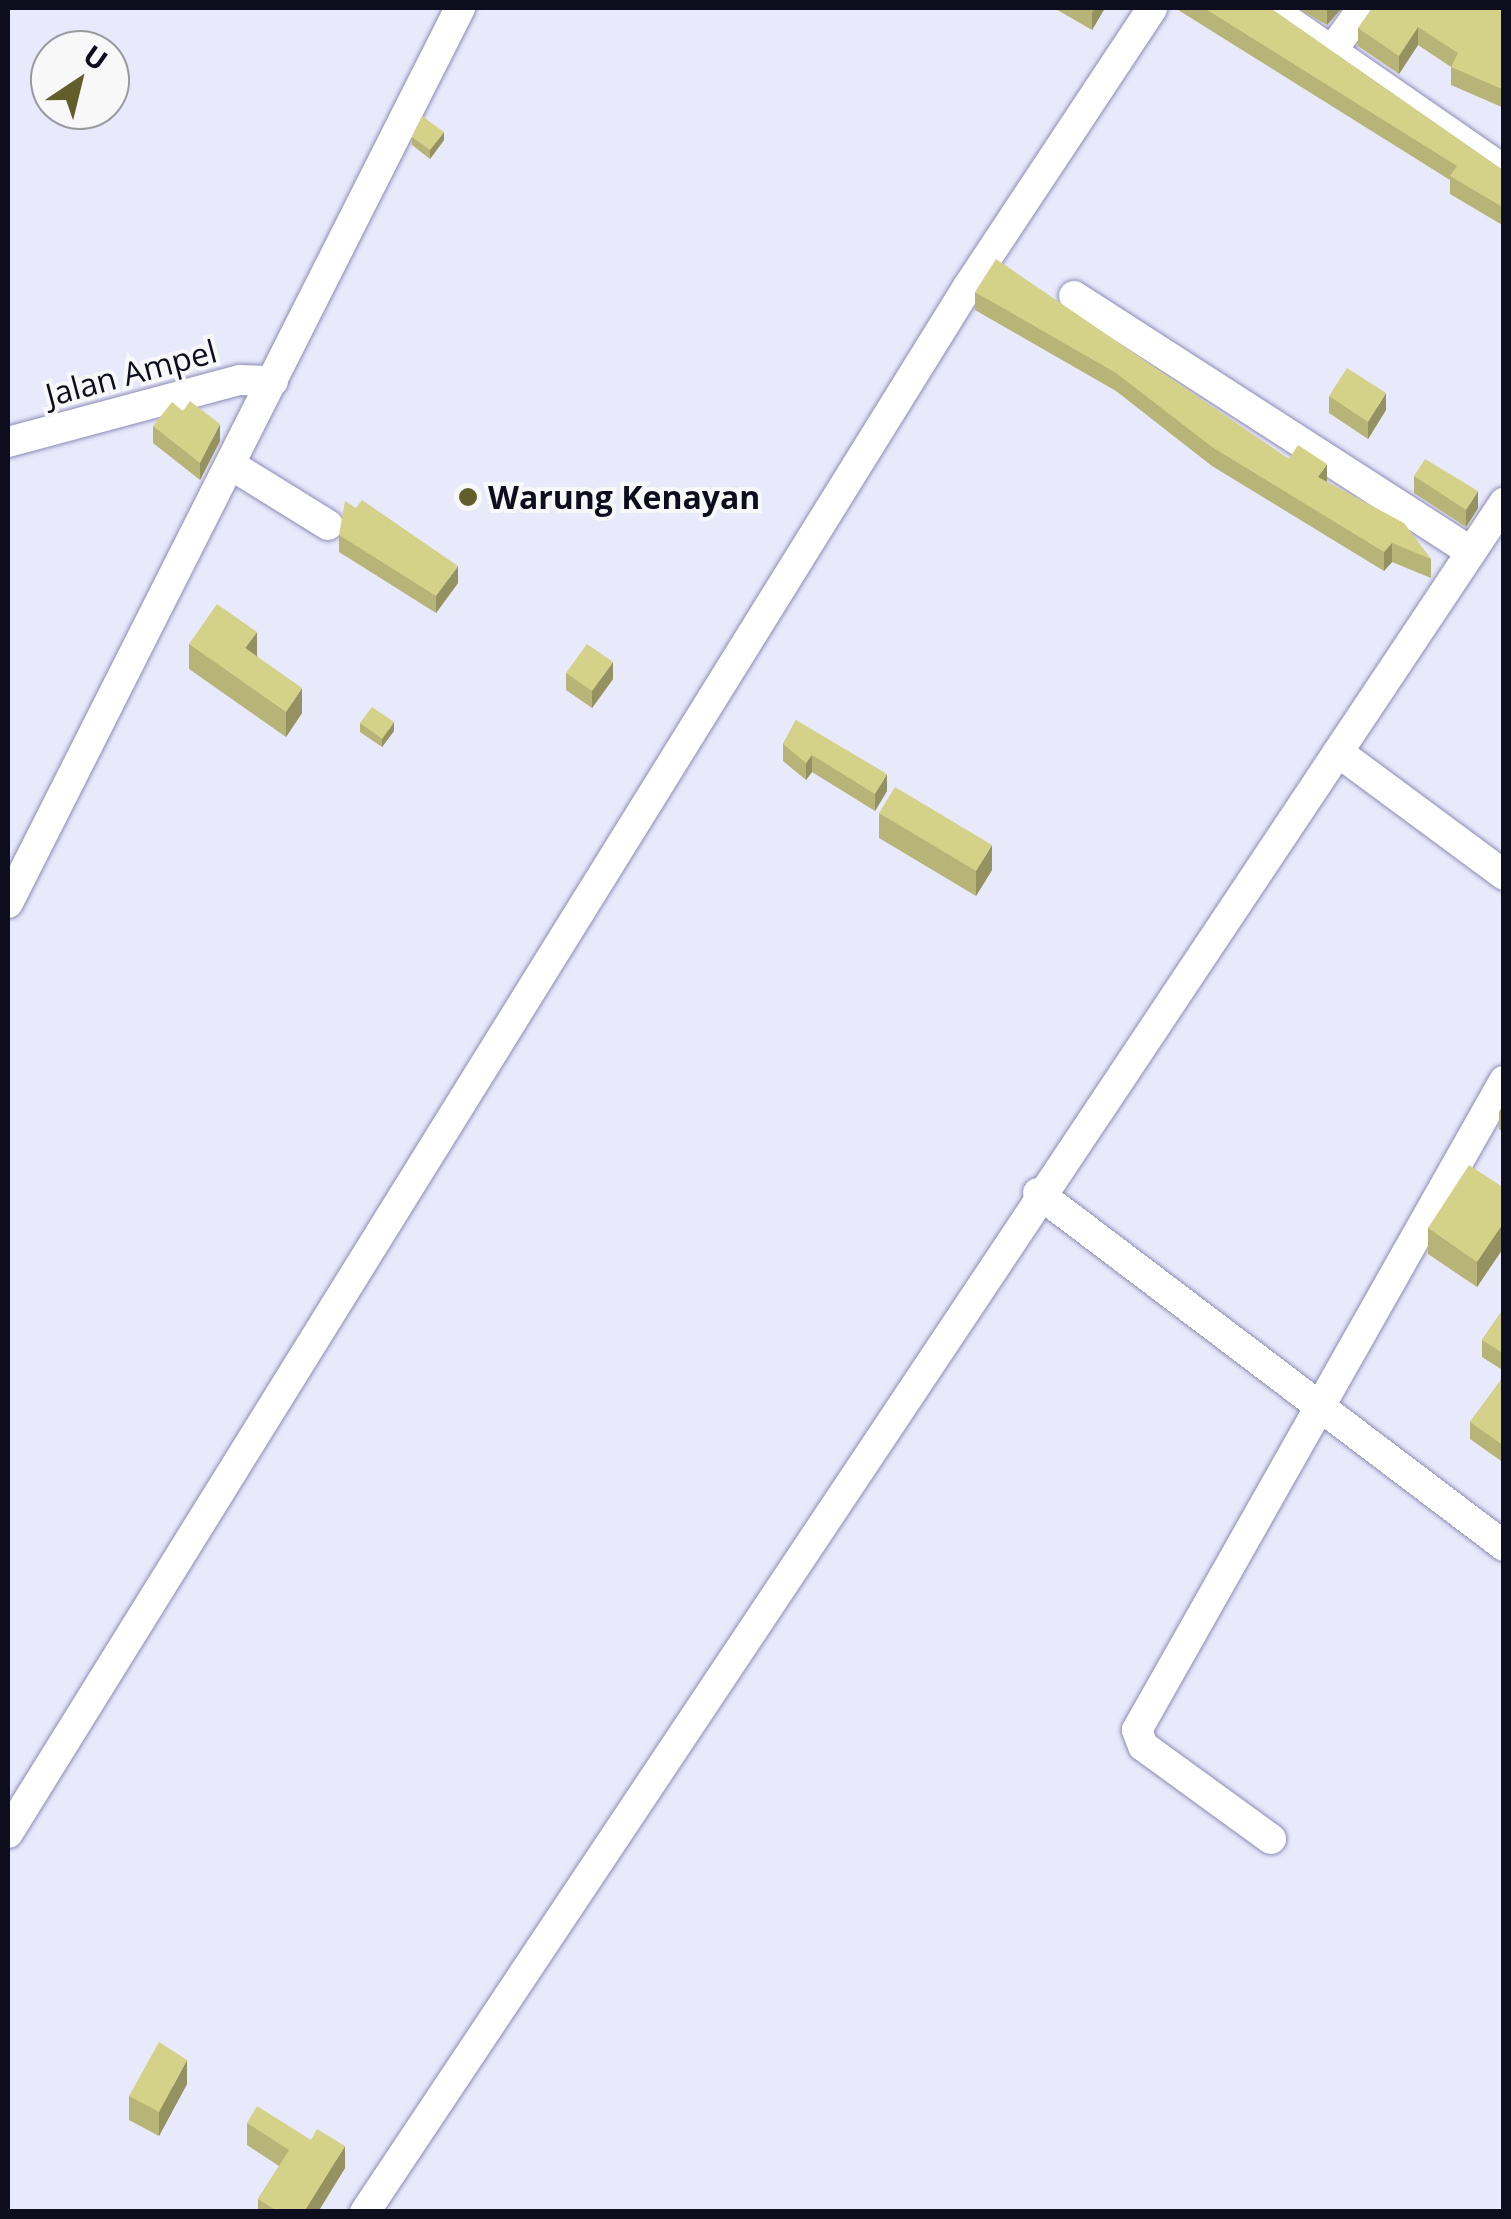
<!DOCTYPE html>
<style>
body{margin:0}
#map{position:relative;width:1511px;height:2219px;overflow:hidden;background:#e9e9fc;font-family:"Open Sans",sans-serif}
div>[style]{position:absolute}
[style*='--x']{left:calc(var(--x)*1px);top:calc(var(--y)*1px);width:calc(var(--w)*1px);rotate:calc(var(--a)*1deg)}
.roads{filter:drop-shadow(0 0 2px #8c8bb6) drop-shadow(0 0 2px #8c8bb6)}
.minor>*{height:30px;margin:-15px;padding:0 15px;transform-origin:15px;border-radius:15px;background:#fff}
.wall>*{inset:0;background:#b6b476}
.shaded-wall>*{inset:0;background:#949260}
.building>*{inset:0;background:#d4d189}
.dots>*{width:28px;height:28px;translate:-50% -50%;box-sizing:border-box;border:5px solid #f8f8f8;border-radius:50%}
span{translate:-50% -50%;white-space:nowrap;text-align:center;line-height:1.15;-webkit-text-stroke:8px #f8f8f8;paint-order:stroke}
.street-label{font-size:32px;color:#0e0d1d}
.poi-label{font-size:32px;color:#0e0d1d;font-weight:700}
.left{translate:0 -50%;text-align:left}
.frame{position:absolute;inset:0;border:10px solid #0e0d1d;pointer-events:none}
.north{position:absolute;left:30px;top:30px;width:100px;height:100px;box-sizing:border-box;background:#f8f8f8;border:2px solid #9a9aa0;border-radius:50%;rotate:35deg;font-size:28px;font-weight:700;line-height:40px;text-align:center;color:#0e0d1d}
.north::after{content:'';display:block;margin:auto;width:35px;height:45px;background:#615e2b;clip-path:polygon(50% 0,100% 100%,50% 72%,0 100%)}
</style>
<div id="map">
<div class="roads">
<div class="minor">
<div style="--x:1270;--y:8;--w:285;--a:34.7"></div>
<div style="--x:1333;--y:49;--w:51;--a:-53.8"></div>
<div style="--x:1074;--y:296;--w:470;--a:32.8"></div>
<div style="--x:8;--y:442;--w:240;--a:-15"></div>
<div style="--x:240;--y:380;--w:33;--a:2"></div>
<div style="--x:231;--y:465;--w:114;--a:31.7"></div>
<div style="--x:1338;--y:752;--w:207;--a:36.5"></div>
<div style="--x:8;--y:903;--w:1003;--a:-63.2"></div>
<div style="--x:1038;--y:1193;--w:585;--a:37.14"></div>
<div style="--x:8;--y:1833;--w:1822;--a:-58.17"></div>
<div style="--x:969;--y:285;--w:332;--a:-56.5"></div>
<div style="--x:1271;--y:1839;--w:158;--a:-144"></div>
<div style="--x:1143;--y:1746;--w:17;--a:-111"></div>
<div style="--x:1137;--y:1730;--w:746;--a:-60.51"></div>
<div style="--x:365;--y:2212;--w:2054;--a:-56.32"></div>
</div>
</div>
<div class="wall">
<div style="clip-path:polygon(1054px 8px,1105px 8px,1092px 30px)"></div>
<div style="clip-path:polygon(1175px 8px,1270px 8px,1504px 171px,1504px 226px,1450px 194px,1450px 180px)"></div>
<div style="clip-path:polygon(1297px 8px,1342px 8px,1327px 25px)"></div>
<div style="clip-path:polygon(1504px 8px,1504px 108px,1451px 85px,1451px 67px,1418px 45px,1399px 74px,1358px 46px,1358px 28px)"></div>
<div style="clip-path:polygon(412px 137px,444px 140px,430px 159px,412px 145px)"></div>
<div style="clip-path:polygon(975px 292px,1289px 459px,1327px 482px,1431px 559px,1431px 578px,1392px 562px,1384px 571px,1212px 466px,1116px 391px,975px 310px)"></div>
<div style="clip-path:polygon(1329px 396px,1386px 410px,1368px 439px,1329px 413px)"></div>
<div style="clip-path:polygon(153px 426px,220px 441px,200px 480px,153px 443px)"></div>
<div style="clip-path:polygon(1414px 476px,1478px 508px,1466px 527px,1414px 493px)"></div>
<div style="clip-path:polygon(339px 535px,458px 583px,436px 613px,339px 552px)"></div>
<div style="clip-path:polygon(189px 644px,257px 656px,302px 713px,286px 737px,189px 669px)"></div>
<div style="clip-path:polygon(566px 673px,613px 679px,592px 708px,566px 690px)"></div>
<div style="clip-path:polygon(796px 720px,887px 791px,875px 811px,812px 772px,806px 780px,783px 761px,783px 744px)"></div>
<div style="clip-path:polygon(360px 723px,394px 731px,382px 747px,360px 732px)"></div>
<div style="clip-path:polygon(879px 813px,992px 870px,976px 896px,879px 838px)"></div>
<div style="clip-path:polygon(1504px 1103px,1504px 1132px,1499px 1129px,1499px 1112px)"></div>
<div style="clip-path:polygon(1504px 1188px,1504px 1247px,1477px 1287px,1428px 1254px,1428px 1228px)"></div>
<div style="clip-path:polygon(1504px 1308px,1504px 1371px,1482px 1357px,1482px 1340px)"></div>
<div style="clip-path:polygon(1504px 1376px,1504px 1463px,1470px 1439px,1470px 1422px)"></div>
<div style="clip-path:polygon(187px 2084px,159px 2136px,129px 2120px,129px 2096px)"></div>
<div style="clip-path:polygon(247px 2123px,311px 2140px,345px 2168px,318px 2212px,258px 2212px,258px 2199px,279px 2166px,247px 2145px)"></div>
</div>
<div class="shaded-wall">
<div style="clip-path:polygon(1095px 8px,1105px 8px,1092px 30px,1092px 13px)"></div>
<div style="clip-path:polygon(1327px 8px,1342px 8px,1327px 25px)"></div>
<div style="clip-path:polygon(1418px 27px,1418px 45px,1399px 74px,1399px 56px)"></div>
<div style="clip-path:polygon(444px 132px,444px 140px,430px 159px,430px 150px)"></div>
<div style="clip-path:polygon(1386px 393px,1386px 410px,1368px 439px,1368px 422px)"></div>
<div style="clip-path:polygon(220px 424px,220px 441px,200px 480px,200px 463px)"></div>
<div style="clip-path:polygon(1327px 464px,1327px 483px,1318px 477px)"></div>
<div style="clip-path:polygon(1478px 491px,1478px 508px,1466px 527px,1466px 510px)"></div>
<div style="clip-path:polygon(1392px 543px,1392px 562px,1384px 571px,1384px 552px)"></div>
<div style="clip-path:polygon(458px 566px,458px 583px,436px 613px,436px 596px)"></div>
<div style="clip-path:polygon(257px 632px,257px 657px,245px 648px)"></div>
<div style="clip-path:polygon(613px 662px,613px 679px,592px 708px,592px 691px)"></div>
<div style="clip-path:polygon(302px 688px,302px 713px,286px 737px,286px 712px)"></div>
<div style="clip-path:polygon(394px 722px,394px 731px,382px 747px,382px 739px)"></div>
<div style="clip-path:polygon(812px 755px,812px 772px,806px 780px,806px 763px)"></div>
<div style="clip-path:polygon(887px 774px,887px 791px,875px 811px,875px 794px)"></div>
<div style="clip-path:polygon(992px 845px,992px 870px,976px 896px,976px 871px)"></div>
<div style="clip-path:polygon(1504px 1222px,1504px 1247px,1477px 1287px,1477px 1262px)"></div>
<div style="clip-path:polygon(187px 2060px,187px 2084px,159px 2136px,159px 2112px)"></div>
<div style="clip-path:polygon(345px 2146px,345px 2168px,318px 2212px,304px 2212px)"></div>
</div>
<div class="building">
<div style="clip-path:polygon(1204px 8px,1270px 8px,1504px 171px,1504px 208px,1450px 176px,1457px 166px)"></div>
<div style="clip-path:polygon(1372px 8px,1504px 8px,1504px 90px,1451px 67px,1458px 53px,1418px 27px,1399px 56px,1358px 28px)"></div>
<div style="clip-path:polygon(422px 116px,444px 132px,430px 150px,412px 137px)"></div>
<div style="clip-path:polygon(996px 259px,1289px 459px,1298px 445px,1327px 464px,1318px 477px,1404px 523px,1431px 559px,1392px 543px,1384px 552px,1212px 447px,1116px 373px,975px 292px)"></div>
<div style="clip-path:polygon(1347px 368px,1386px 393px,1368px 422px,1329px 396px)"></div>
<div style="clip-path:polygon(190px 401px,220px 424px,200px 463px,153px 426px,172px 402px,183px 411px)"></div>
<div style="clip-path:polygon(1425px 459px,1478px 491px,1466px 510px,1414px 476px)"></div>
<div style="clip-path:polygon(362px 500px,458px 566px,436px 596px,339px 535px,345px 501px,356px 508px)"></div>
<div style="clip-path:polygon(217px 604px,257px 632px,245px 648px,302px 688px,286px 712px,189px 644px)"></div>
<div style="clip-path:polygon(587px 644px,613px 662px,592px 691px,566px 673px)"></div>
<div style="clip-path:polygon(372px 707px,394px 722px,382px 739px,360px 723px)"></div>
<div style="clip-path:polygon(796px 720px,887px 774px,875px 794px,812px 755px,806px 763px,783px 744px)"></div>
<div style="clip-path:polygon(895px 787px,992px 845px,976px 871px,879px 813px)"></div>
<div style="clip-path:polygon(1469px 1165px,1504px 1188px,1504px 1222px,1477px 1262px,1428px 1228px)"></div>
<div style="clip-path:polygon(1504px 1308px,1504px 1354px,1482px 1340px)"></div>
<div style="clip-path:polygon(1504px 1376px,1504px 1446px,1470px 1422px)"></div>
<div style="clip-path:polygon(159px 2042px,187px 2060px,159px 2112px,129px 2096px)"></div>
<div style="clip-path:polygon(257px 2106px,311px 2140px,317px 2129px,345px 2146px,304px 2212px,278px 2212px,258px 2199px,289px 2150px,247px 2123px)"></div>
</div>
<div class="dots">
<div style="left:468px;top:497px;background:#615e2b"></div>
</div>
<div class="street-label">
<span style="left:131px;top:373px;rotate:-15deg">Jalan Ampel</span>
</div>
<div class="poi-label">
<span class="left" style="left:488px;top:497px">Warung Kenayan</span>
</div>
<div class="frame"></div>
<div class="north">U</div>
</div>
